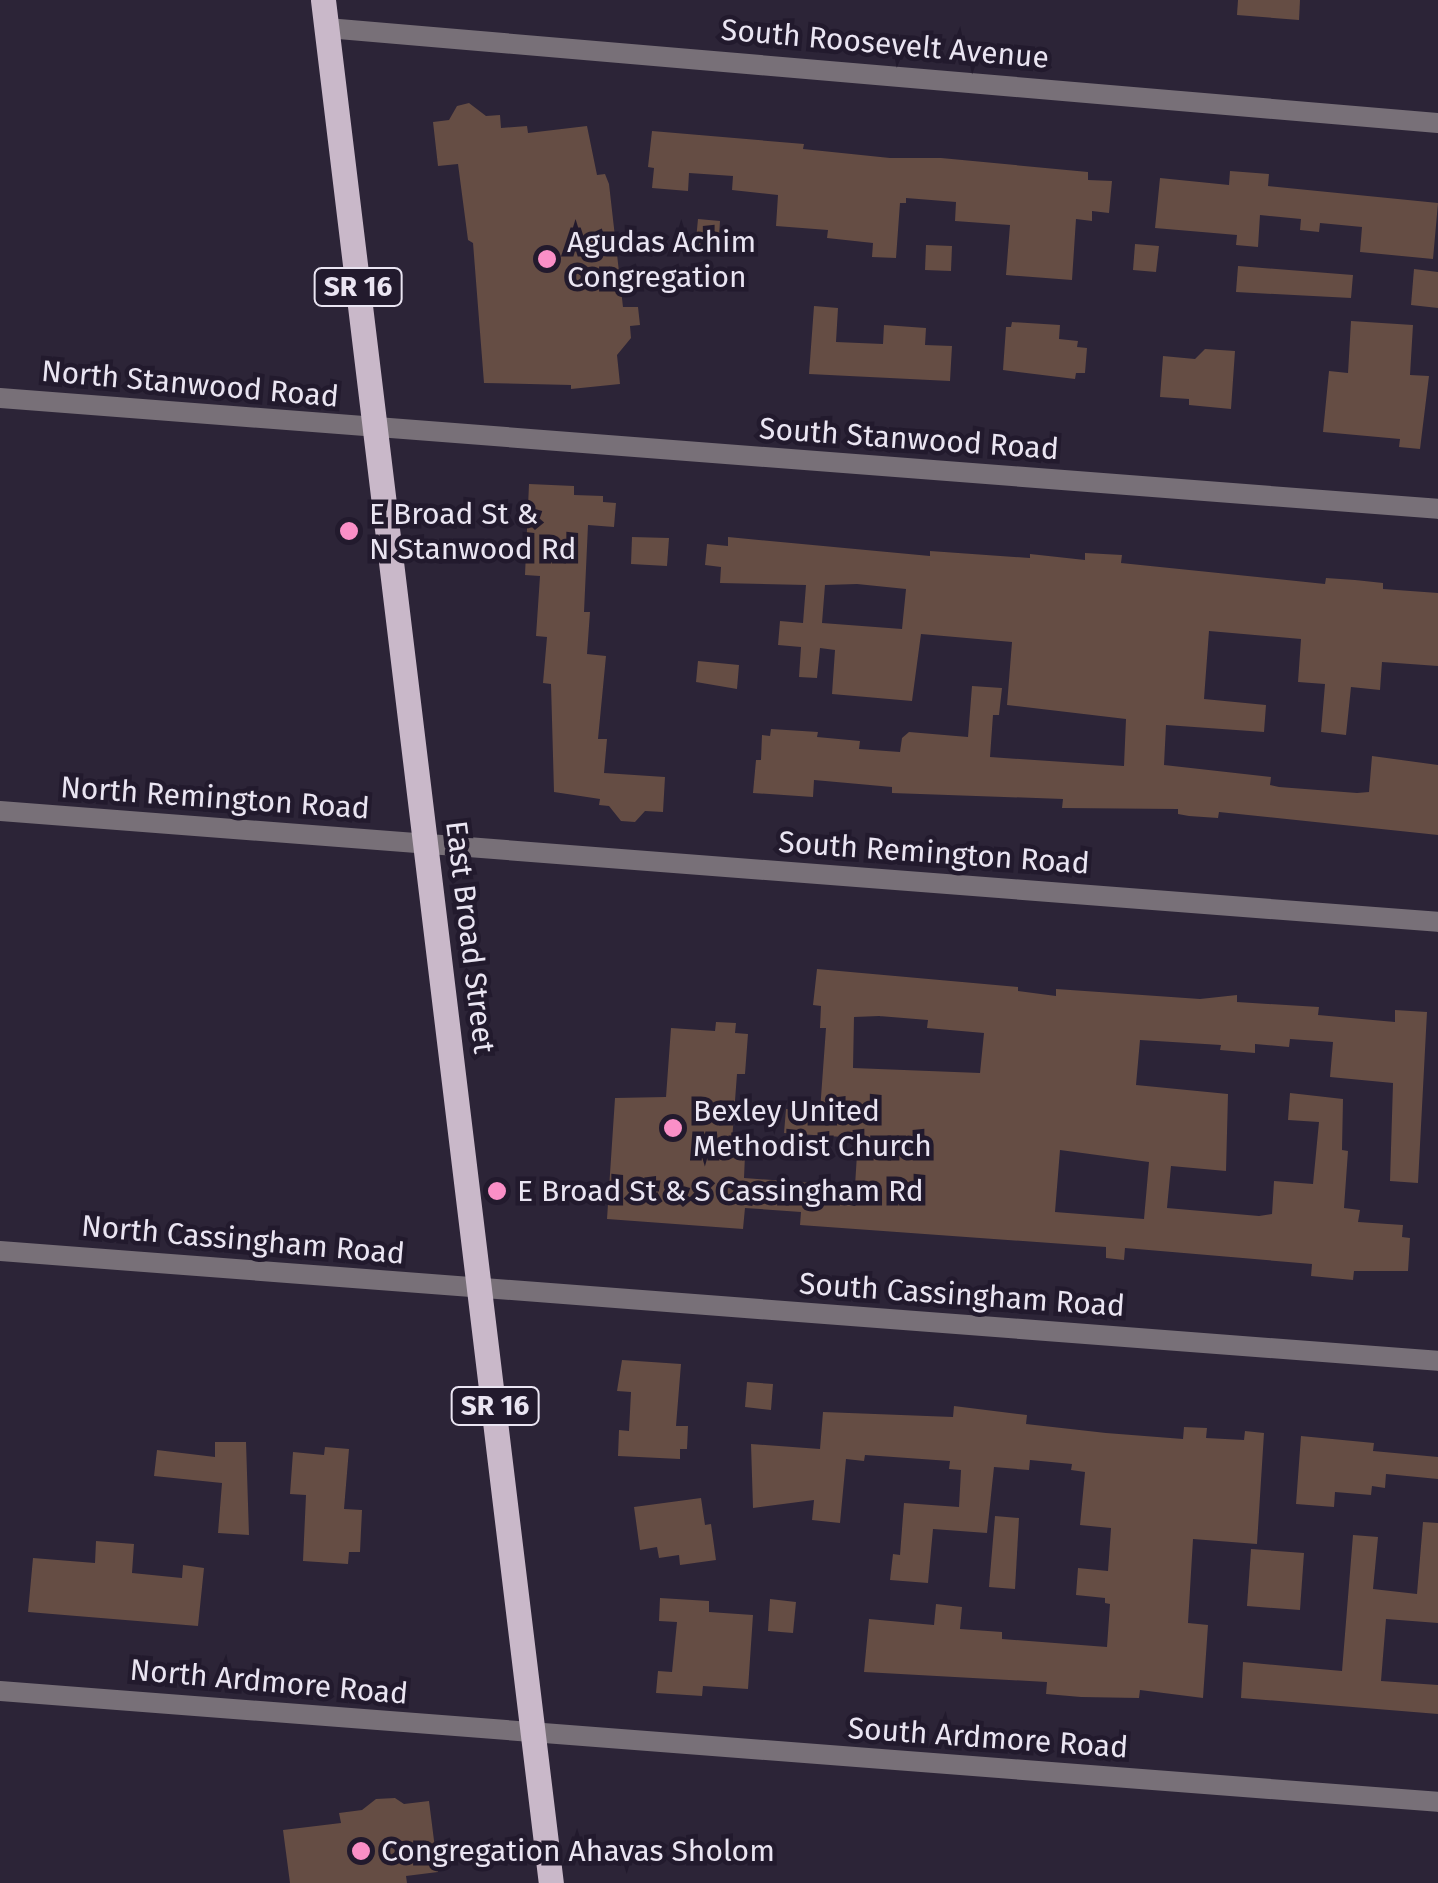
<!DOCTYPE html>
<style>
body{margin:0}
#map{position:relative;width:1438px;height:1883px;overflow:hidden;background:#2c2437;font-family:"Fira Sans",sans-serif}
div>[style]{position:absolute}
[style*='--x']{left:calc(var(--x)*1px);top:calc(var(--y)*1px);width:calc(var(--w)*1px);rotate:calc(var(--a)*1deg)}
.building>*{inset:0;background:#654d44}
.minor>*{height:20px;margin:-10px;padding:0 10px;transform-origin:10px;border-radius:10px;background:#787078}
.primary>*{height:25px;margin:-12.5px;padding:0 12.5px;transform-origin:12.5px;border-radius:12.5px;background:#c9b8c9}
.dots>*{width:28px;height:28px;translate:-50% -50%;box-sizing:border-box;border:5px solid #221a2d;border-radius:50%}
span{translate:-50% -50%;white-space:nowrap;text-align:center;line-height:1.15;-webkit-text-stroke:9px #221a2d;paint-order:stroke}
.shield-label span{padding:2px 8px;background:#221a2d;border:2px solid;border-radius:8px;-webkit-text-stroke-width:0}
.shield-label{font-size:28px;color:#eae5f2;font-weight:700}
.street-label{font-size:30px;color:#eae5f2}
.poi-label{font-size:30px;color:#eae5f2}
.left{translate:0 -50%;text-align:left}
</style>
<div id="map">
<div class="building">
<div style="clip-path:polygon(1238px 0,1300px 0,1299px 20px,1237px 15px)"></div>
<div style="clip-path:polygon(469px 103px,486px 116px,500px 115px,501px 128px,527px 126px,528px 133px,587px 126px,597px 175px,605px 174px,609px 184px,623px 307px,638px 307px,640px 325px,630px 326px,631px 338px,617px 355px,620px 384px,571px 389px,571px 385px,484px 383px,473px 243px,468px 240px,458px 164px,438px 166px,433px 122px,449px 120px,457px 106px)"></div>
<div style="clip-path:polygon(652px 131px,804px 144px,803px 149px,890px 158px,941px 158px,1088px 172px,1088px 180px,1112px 181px,1109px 213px,1092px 211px,1092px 221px,1076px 219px,1072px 280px,1006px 275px,1010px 225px,955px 221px,956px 202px,906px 198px,906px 203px,900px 203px,896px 258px,872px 257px,873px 243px,827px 238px,828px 230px,776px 226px,778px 195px,732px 190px,733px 176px,689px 173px,688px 191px,652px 188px,654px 168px,648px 167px)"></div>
<div style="clip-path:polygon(1230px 171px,1269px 174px,1268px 186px,1438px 203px,1433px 259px,1360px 252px,1362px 227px,1320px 223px,1319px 232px,1300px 230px,1301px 219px,1260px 215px,1258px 247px,1236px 245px,1237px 235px,1155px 228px,1160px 178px,1229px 185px)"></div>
<div style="clip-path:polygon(698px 219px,720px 221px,718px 251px,695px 250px)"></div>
<div style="clip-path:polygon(1135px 244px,1159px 246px,1156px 272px,1133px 270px)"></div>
<div style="clip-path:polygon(926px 245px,952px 246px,951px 271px,925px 270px)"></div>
<div style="clip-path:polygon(1238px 266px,1353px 275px,1351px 298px,1236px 292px)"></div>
<div style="clip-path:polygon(1414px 269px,1438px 272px,1438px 308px,1411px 305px)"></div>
<div style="clip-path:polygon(814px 306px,838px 308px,836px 342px,883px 344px,884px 325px,926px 328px,925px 345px,952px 346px,950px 381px,809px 374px)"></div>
<div style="clip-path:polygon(1351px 321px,1413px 325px,1410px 375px,1429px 376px,1420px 449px,1399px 447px,1400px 439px,1323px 432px,1329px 371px,1348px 373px)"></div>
<div style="clip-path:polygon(1012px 322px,1060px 325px,1059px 339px,1078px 341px,1077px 347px,1087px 348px,1085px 373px,1076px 373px,1075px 379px,1003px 370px,1006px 327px,1011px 327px)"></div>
<div style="clip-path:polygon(1205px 349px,1235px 351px,1231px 409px,1189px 405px,1189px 399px,1160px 397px,1163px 356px,1195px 359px)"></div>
<div style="clip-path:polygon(529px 484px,574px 486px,574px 495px,603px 496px,603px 502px,616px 503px,614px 527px,588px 525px,584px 612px,590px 612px,587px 654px,606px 656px,598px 739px,607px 739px,604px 773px,665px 777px,663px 812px,645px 811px,635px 822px,621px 821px,609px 806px,599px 805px,600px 799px,554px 792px,551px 684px,543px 683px,547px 637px,536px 636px,540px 576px,525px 575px)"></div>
<div style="clip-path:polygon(632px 537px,669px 538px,667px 566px,631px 564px)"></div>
<div style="clip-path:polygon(evenodd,728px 537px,930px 556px,930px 551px,1030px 558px,1030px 554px,1085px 560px,1085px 553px,1122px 555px,1121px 563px,1325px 584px,1326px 578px,1355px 580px,1383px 583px,1383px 589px,1438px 593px,1438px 666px,1382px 662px,1380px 690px,1351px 687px,1346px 735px,1321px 732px,1325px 684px,1298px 682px,1301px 639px,1209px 631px,1204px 699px,1266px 705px,1264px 732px,1166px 725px,1164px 765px,1271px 777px,1270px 785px,1279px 787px,1357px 793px,1369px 792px,1372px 756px,1438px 765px,1438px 835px,1219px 812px,1218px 818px,1189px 816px,1178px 814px,1178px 809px,1062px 808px,1063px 799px,892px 793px,892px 787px,814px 780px,813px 797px,753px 793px,756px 760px,761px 760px,762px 735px,770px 736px,771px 729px,818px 732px,817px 737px,860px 741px,859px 749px,900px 752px,902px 738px,909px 732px,968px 737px,972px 686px,1002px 688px,999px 715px,993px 715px,990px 757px,1124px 766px,1126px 719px,1007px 705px,1012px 642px,921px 634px,912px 701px,832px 694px,835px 650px,820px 648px,817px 678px,799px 677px,801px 647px,778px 645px,780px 621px,803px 623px,806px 585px,720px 583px,721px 567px,705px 565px,707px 544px,728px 546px,728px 537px,857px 584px,906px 589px,902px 629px,822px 623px,825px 585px,857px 584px)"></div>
<div style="clip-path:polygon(698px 661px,739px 665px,737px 689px,696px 682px)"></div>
<div style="clip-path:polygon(evenodd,817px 969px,1018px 987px,1018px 991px,1056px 996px,1056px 989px,1200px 999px,1237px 995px,1237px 1002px,1319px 1007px,1318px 1015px,1395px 1022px,1395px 1010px,1427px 1012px,1418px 1183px,1390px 1181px,1393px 1083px,1330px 1077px,1333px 1042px,1290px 1039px,1289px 1047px,1255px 1044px,1255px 1053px,1220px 1050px,1221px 1045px,1140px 1040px,1136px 1085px,1228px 1094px,1226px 1171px,1171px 1166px,1167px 1208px,1259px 1216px,1272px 1214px,1274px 1181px,1313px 1184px,1319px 1122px,1288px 1120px,1290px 1093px,1343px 1099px,1342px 1150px,1348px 1151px,1344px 1208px,1360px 1210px,1358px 1222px,1403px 1225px,1402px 1237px,1410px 1238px,1408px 1271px,1354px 1271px,1353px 1280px,1311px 1276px,1312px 1264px,1125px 1248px,1124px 1260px,1106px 1258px,1106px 1247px,800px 1225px,801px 1212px,745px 1208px,743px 1229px,607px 1219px,615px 1098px,666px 1097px,671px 1028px,715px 1031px,716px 1022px,736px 1023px,735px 1033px,748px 1034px,745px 1074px,737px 1074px,731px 1154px,745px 1155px,744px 1178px,855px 1186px,858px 1138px,784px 1133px,786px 1109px,820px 1111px,826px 1028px,820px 1028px,821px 1006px,813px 1005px,817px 969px,879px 1016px,928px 1020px,927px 1028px,984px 1033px,980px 1073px,853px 1068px,854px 1017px,879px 1016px,817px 969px,1060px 1150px,1149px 1162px,1144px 1219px,1055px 1212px,1060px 1150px)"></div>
<div style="clip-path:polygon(622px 1360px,681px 1364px,676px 1426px,688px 1426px,687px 1449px,680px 1449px,680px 1459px,618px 1456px,619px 1430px,629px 1431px,631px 1392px,617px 1391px)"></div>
<div style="clip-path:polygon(747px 1382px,773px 1384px,771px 1410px,745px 1407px)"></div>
<div style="clip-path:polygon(954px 1406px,1027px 1415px,1026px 1424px,1106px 1433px,1183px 1439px,1184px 1427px,1207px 1428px,1206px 1438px,1244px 1440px,1245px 1431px,1264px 1433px,1257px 1544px,1193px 1539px,1188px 1623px,1208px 1625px,1203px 1698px,1140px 1690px,1139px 1698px,1081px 1697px,1046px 1694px,1047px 1682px,864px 1672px,869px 1619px,934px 1625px,936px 1604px,962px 1607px,960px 1629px,1002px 1632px,1002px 1639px,1107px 1647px,1110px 1604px,1105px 1603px,1105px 1598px,1076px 1595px,1078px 1568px,1108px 1571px,1111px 1528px,1080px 1525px,1085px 1472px,1071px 1470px,1072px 1464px,1030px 1460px,1029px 1470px,994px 1467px,987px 1533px,933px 1529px,928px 1583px,890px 1580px,893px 1554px,900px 1555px,904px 1503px,959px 1507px,961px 1470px,949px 1469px,950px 1461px,865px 1455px,864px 1461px,846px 1459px,840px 1523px,812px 1520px,814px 1500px,753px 1508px,751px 1444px,820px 1449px,823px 1412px,953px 1417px)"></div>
<div style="clip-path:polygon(1301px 1436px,1374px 1443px,1373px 1451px,1438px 1457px,1438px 1479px,1386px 1474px,1385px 1488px,1372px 1486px,1371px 1495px,1335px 1492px,1334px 1507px,1296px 1504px)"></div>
<div style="clip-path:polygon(215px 1442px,246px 1442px,249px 1535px,218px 1533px,222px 1483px,154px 1476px,157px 1450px,215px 1457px)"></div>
<div style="clip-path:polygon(325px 1447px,349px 1449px,344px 1509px,362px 1510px,360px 1552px,349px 1552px,348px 1564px,303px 1561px,306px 1495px,290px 1494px,293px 1452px,324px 1455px)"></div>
<div style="clip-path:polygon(701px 1498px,705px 1525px,711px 1524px,716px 1560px,680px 1565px,679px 1555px,659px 1558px,657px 1547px,640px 1550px,634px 1507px)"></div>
<div style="clip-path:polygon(995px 1516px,1019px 1518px,1015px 1589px,989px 1587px)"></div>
<div style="clip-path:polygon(1423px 1522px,1438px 1523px,1438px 1623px,1386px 1619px,1381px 1681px,1438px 1685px,1438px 1714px,1241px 1698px,1243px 1662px,1342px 1671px,1353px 1535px,1378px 1537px,1373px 1589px,1417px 1594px)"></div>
<div style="clip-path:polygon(96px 1541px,134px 1544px,132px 1573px,182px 1578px,183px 1565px,204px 1568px,198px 1626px,28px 1612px,33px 1558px,95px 1563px)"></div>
<div style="clip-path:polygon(1251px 1549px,1304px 1553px,1300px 1610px,1247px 1606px)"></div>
<div style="clip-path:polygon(660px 1598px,709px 1601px,709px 1612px,753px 1615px,748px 1689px,703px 1686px,702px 1696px,656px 1693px,658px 1671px,672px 1672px,677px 1622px,659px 1621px)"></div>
<div style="clip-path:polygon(770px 1599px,796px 1602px,793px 1633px,768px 1631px)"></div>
<div style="clip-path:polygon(395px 1798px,404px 1804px,429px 1801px,438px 1872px,406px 1876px,407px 1883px,290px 1883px,283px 1830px,341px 1823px,339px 1813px,362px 1810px,376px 1799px)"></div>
</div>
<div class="minor">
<div style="--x:327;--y:28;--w:1115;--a:4.89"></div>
<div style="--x:0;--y:398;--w:1442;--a:4.41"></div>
<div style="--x:0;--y:811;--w:1442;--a:4.41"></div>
<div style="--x:0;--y:1251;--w:1442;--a:4.37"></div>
<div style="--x:0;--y:1691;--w:1442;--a:4.41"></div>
</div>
<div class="primary">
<div style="--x:323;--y:0;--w:1897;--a:83.1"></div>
</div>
<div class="dots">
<div style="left:547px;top:259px;background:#fa8fc7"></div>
<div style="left:349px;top:531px;background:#fa8fc7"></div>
<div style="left:673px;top:1128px;background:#fa8fc7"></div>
<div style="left:497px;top:1191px;background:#fa8fc7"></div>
<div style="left:361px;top:1851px;background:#fa8fc7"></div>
</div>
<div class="shield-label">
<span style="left:358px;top:287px">SR 16</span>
<span style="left:495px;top:1406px">SR 16</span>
</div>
<div class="street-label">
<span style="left:885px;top:44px;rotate:5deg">South Roosevelt Avenue</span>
<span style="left:190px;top:384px;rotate:5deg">North Stanwood Road</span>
<span style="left:909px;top:439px;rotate:4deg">South Stanwood Road</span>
<span style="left:215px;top:798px;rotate:4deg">North Remington Road</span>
<span style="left:934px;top:853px;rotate:4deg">South Remington Road</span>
<span style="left:470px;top:937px;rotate:83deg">East Broad Street</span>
<span style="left:243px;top:1240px;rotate:5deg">North Cassingham Road</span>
<span style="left:962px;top:1295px;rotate:4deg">South Cassingham Road</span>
<span style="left:269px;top:1682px;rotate:5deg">North Ardmore Road</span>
<span style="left:988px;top:1738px;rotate:4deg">South Ardmore Road</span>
</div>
<div class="poi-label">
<span class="left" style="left:567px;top:259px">Agudas Achim<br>Congregation</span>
<span class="left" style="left:369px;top:531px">E Broad St &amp;<br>N Stanwood Rd</span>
<span class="left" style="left:693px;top:1128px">Bexley United<br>Methodist Church</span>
<span class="left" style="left:517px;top:1191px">E Broad St &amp; S Cassingham Rd</span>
<span class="left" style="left:381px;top:1851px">Congregation Ahavas Sholom</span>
</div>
</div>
